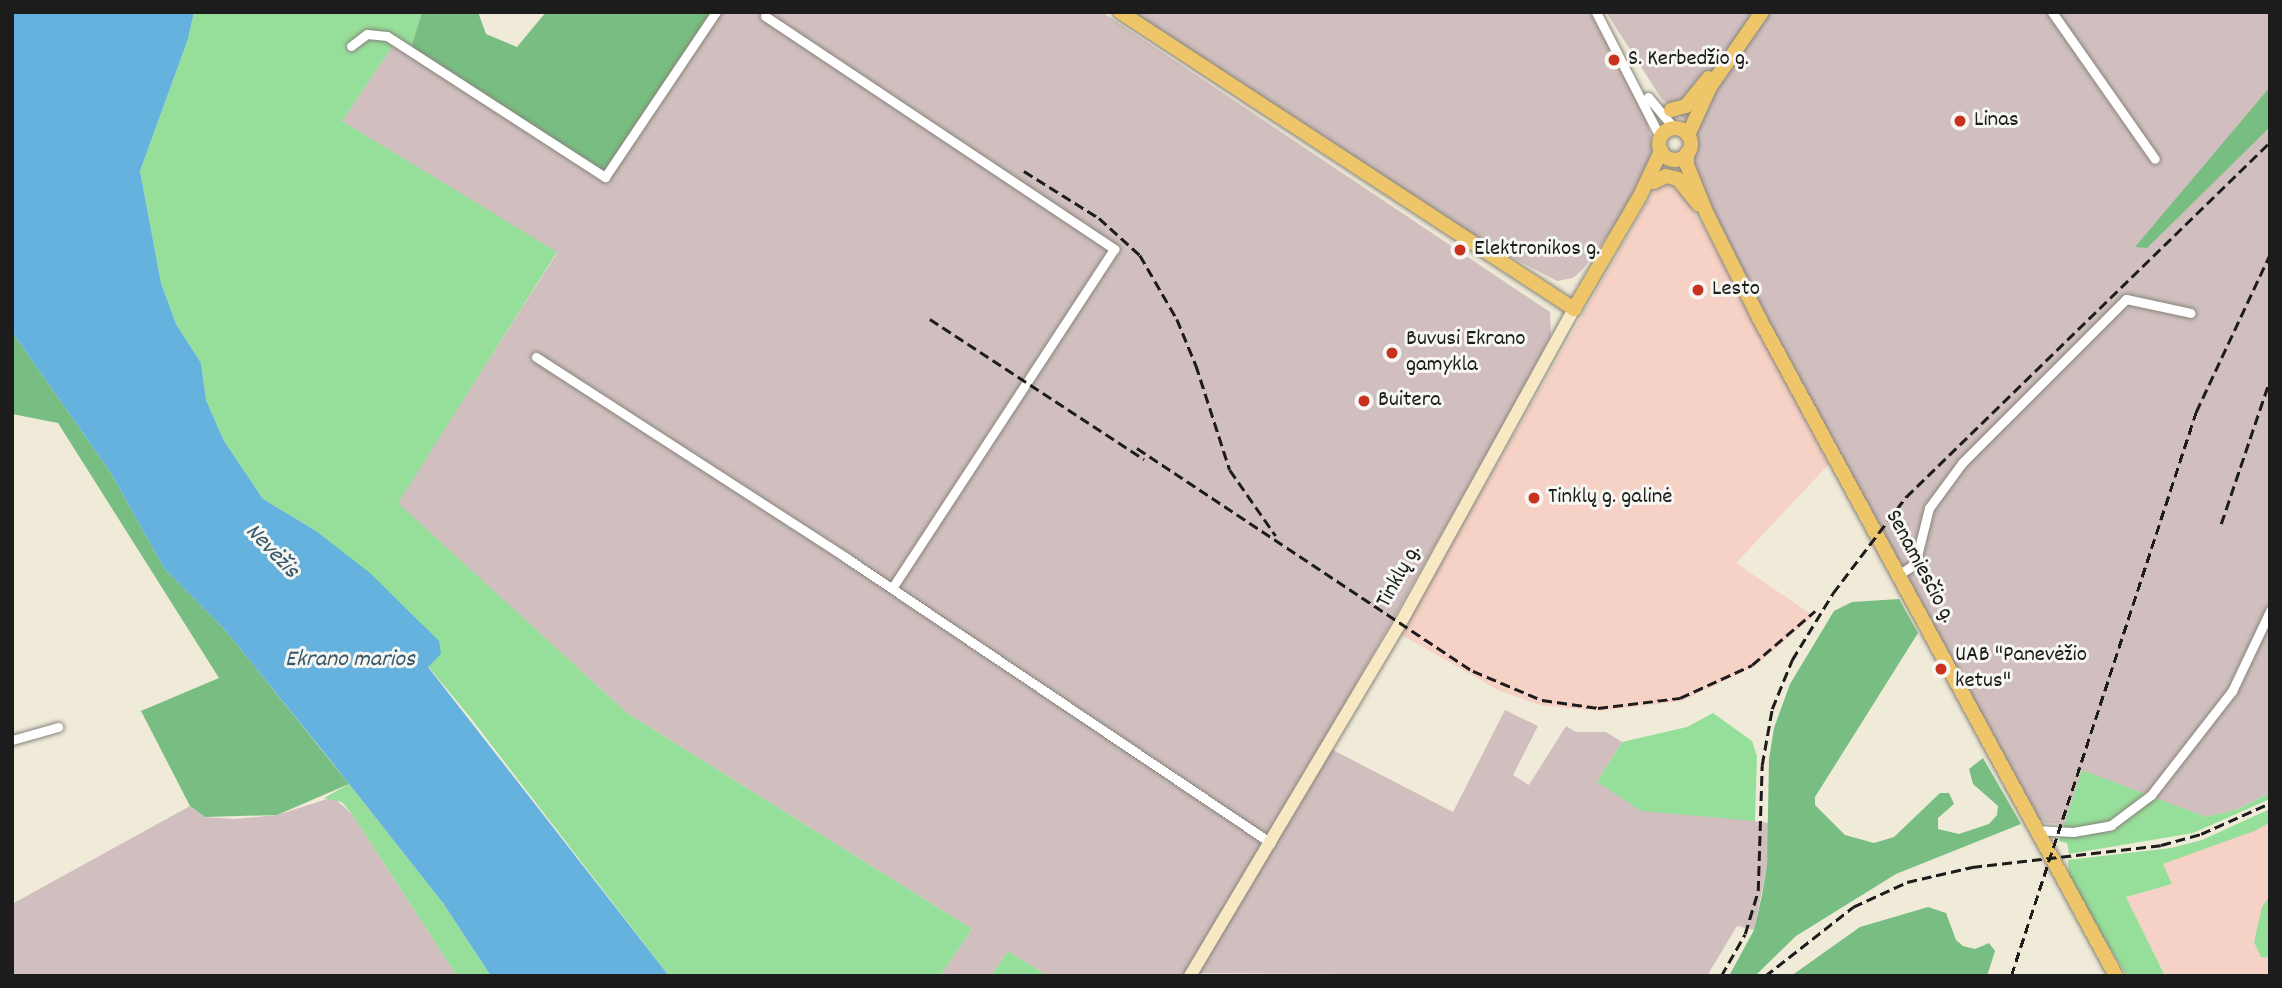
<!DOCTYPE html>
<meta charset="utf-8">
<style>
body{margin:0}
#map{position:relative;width:2282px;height:988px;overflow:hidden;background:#f0ebd9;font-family:Dekko,sans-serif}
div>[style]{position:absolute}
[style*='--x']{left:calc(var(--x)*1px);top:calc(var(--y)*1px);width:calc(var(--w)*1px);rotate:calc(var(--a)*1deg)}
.built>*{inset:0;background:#f6d1c5}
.industrial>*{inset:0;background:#d1bfbf}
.green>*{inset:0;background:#96df9a}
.forest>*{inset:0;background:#78be82}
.water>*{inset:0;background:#65b2de}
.roads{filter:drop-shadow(0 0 2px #86847a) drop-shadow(0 0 2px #86847a)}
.minor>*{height:9px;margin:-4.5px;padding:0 4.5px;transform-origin:4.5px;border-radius:4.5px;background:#fff}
.secondary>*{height:12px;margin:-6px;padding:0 6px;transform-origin:6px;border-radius:6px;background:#f8e8c3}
.primary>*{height:14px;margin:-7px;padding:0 7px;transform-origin:7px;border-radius:7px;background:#eec569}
.primary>.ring{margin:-7px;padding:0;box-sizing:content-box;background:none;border:14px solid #eec569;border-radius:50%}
.rail>*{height:2.5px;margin-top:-1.25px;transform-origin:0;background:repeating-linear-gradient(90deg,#1c1c1c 0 10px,transparent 0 15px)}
.dots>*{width:19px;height:19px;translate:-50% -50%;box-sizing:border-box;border:4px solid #f6f6f2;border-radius:50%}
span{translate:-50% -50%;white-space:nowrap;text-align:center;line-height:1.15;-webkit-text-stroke:6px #f6f6f2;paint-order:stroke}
.poi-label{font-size:23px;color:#1c1c1c}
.left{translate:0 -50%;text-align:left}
.street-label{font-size:23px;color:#1c1c1c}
.water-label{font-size:24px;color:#39586a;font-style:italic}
.frame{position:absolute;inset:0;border:14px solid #1c1c1c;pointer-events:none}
</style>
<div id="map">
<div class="built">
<div style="clip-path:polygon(1674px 181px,1707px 232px,1829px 464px,1736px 563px,1814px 616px,1754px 667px,1682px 701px,1600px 711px,1540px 705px,1500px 691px,1400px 634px,1658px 183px)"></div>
<div style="clip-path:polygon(2270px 822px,2270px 895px,2262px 907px,2261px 957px,2270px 958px,2270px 976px,2165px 976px,2126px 897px,2172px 884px,2163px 864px)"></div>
</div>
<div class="industrial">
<div style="clip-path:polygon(716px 12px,1102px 12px,1550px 312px,1551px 336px,1497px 436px,1343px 707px,1183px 976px,1048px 976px,1008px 951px,991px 976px,940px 976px,972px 929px,627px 713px,397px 503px,557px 253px,342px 121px,394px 44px,605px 177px)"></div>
<div style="clip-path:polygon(1129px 12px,1590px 12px,1645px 113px,1655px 154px,1618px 221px,1584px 268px,1573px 278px,1557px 281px,1492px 247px)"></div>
<div style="clip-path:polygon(1606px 12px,2270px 12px,2270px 793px,2238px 809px,2206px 817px,2082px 771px,2065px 824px,2045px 823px,2034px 815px,1762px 316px,1701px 189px,1691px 159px,1696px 145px,1695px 130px,1661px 98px)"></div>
<div style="clip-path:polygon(1505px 710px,1538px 726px,1513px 775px,1529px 785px,1566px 726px,1576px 732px,1606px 732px,1622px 742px,1597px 782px,1717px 816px,1769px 823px,1767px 867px,1754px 930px,1737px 926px,1707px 976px,1199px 973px,1331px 749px,1453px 812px)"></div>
<div style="clip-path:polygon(333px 797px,352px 814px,457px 976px,12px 976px,12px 904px,190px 806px,205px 817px,235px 819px,277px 815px)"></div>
</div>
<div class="green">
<div style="clip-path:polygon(194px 12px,422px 12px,410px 51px,394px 44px,342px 121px,557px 252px,398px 503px,627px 713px,972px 929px,940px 976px,669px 976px,470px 717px,316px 531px,263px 499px,224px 441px,206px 400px,201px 363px,176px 324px,161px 283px,140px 171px,188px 39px)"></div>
<div style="clip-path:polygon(1713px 713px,1752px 741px,1757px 756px,1755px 821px,1641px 811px,1597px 782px,1622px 742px,1687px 727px)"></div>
<div style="clip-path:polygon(2082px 770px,2206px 817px,2238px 809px,2270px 793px,2270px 799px,2193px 833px,2069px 854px,2067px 843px,2059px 841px)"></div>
<div style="clip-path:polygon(349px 784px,443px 903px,491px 976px,457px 976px,352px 814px,342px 802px,324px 798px)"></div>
<div style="clip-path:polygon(2270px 809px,2270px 822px,2257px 830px,2163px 864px,2172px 884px,2126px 897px,2165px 976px,2127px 976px,2069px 881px,2068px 860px,2171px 848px,2202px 840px)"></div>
<div style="clip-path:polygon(2270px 895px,2270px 958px,2261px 957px,2254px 942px,2262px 907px)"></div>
<div style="clip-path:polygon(1008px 951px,1048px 976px,991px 976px)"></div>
</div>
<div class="forest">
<div style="clip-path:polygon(422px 12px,478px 12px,486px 34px,517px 47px,546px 12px,716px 12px,605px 177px,410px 51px)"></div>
<div style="clip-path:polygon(2270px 87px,2270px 127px,2147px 248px,2135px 247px)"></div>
<div style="clip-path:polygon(12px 332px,111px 473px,164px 568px,226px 631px,349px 784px,277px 815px,205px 817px,190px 806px,141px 711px,219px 678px,58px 423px,12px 414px)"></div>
<div style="clip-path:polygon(1899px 599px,1918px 633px,1815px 797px,1815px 805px,1845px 835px,1874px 843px,1894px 837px,1940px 793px,1949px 793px,1954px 804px,1938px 818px,1938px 829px,1959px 834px,1989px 824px,1997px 815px,1998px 806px,1973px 784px,1969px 769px,1983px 758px,2021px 824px,1896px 874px,1796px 936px,1755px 976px,1729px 976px,1754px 930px,1762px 895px,1767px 866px,1769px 759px,1774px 728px,1790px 684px,1834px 611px,1852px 602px)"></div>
<div style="clip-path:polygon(1928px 907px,1946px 913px,1956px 940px,1963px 946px,1975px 949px,1989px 943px,1995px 951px,1987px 976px,1791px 976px,1860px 927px)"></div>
</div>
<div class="water">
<div style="clip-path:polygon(12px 12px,194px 12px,188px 39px,140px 171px,161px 283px,176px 324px,201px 363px,206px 400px,224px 441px,263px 499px,316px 531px,370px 573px,439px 641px,441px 654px,428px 667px,669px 976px,491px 976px,443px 903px,327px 756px,226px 631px,164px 568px,111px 473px,12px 332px)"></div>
</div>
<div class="roads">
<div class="minor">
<div style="--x:1596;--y:12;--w:140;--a:62.9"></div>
<div style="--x:2052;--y:12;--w:179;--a:55"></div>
<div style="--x:765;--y:16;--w:420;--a:33.7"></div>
<div style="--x:1114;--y:249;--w:405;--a:123.2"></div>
<div style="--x:351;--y:46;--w:20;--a:-37"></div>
<div style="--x:367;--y:34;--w:20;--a:6"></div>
<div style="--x:387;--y:36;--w:260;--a:32.9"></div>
<div style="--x:605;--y:177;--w:199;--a:-56.1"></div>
<div style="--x:1648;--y:97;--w:40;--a:50"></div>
<div style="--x:536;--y:357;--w:368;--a:32.9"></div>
<div style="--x:845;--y:557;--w:513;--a:33.88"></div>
<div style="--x:1898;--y:575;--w:20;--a:-33"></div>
<div style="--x:1915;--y:564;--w:58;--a:-76"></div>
<div style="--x:1929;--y:508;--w:56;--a:-53.7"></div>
<div style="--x:1962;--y:463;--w:232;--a:-45"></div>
<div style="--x:2126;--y:299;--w:66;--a:12.2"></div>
<div style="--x:12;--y:740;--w:48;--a:-15.8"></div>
<div style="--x:2035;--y:830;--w:38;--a:3"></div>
<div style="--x:2073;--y:832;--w:39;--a:-10"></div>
<div style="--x:2111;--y:825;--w:50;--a:-36.9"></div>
<div style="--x:2151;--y:795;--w:132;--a:-52.1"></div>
<div style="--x:2232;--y:691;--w:89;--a:-64.6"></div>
</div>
<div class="secondary">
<div style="--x:1190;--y:976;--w:410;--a:-59.2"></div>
<div style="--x:1400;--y:624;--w:360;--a:-61.1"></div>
</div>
<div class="primary">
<div style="--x:1120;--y:12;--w:543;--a:33.19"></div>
<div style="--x:1574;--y:309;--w:131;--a:-59.7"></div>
<div style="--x:1640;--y:196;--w:50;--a:-65"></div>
<div style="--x:1671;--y:110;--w:16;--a:-15"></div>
<div style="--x:1686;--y:106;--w:36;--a:-51"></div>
<div class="ring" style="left:1659px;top:128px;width:18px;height:18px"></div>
<div style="--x:1688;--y:135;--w:53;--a:-65.4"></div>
<div style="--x:1710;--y:87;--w:91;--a:-55.3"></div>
<div style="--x:1687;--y:153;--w:12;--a:90"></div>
<div style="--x:1687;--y:165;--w:53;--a:67.8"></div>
<div style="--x:1707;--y:214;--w:116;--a:63.4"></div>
<div style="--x:1759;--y:318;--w:749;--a:61.52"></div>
<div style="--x:1654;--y:182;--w:13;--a:-27"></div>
<div style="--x:1666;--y:176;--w:12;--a:14"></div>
<div style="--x:1678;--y:179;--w:33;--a:51"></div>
</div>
</div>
<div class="rail">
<div style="--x:1024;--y:171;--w:89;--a:32.1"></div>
<div style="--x:1099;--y:218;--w:55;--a:42.1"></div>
<div style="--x:1140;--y:255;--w:74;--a:60"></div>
<div style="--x:1177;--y:319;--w:50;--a:67.6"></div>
<div style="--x:1196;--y:365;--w:110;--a:72.1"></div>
<div style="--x:1230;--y:470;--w:80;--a:55.1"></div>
<div style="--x:930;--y:319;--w:256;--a:33.2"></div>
<div style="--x:1137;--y:448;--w:403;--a:33.6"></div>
<div style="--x:1473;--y:671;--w:75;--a:22.8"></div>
<div style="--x:1542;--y:700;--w:57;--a:8.1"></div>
<div style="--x:1598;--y:708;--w:83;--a:-7"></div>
<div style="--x:1680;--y:698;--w:79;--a:-24.6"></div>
<div style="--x:1752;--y:665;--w:83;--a:-40.6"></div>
<div style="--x:2221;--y:524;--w:153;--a:-71.3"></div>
<div style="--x:1721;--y:976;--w:48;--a:-60.3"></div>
<div style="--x:1745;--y:934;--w:45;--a:-73.2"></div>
<div style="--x:1758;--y:891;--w:126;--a:-88.2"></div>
<div style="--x:1762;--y:765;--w:57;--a:-79.9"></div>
<div style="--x:1772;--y:709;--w:53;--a:-67.8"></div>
<div style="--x:1792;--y:660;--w:79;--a:-58.5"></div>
<div style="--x:1833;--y:593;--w:121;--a:-52.8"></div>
<div style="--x:1906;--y:497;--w:508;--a:-44.28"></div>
<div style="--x:1765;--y:976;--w:112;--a:-38.1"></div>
<div style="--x:1853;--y:907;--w:60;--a:-24.8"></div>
<div style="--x:1907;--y:882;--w:67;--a:-13"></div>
<div style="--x:1972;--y:867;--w:190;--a:-6.6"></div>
<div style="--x:2161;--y:845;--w:41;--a:-15.4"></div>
<div style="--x:2201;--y:834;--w:76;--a:-24.2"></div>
<div style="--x:2011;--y:976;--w:594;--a:-71.84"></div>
<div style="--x:2196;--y:412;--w:174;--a:-64.9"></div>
</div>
<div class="dots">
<div style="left:1614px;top:60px;background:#c8321e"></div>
<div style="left:1960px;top:121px;background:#c8321e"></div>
<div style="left:1460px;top:250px;background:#c8321e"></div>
<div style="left:1698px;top:290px;background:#c8321e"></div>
<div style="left:1392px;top:353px;background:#c8321e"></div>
<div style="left:1364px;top:401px;background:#c8321e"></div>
<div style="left:1534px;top:498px;background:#c8321e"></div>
<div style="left:1941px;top:669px;background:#c8321e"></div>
</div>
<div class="poi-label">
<span class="left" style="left:1628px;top:60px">S. Kerbedžio g.</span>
<span class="left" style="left:1974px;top:121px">Linas</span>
<span class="left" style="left:1474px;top:250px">Elektronikos g.</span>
<span class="left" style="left:1712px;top:290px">Lesto</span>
<span class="left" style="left:1406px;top:353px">Buvusi Ekrano<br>gamykla</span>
<span class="left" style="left:1378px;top:401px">Buitera</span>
<span class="left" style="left:1548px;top:498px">Tinklų g. galinė</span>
<span class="left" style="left:1955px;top:669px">UAB "Panevėžio<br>ketus"</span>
</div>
<div class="street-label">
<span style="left:1919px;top:567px;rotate:62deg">Senamiesčio g.</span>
<span style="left:1400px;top:577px;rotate:-61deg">Tinklų g.</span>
</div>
<div class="water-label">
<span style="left:271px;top:552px;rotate:46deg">Nevėžis</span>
<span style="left:350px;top:661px">Ekrano marios</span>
</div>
<div class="frame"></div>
</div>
